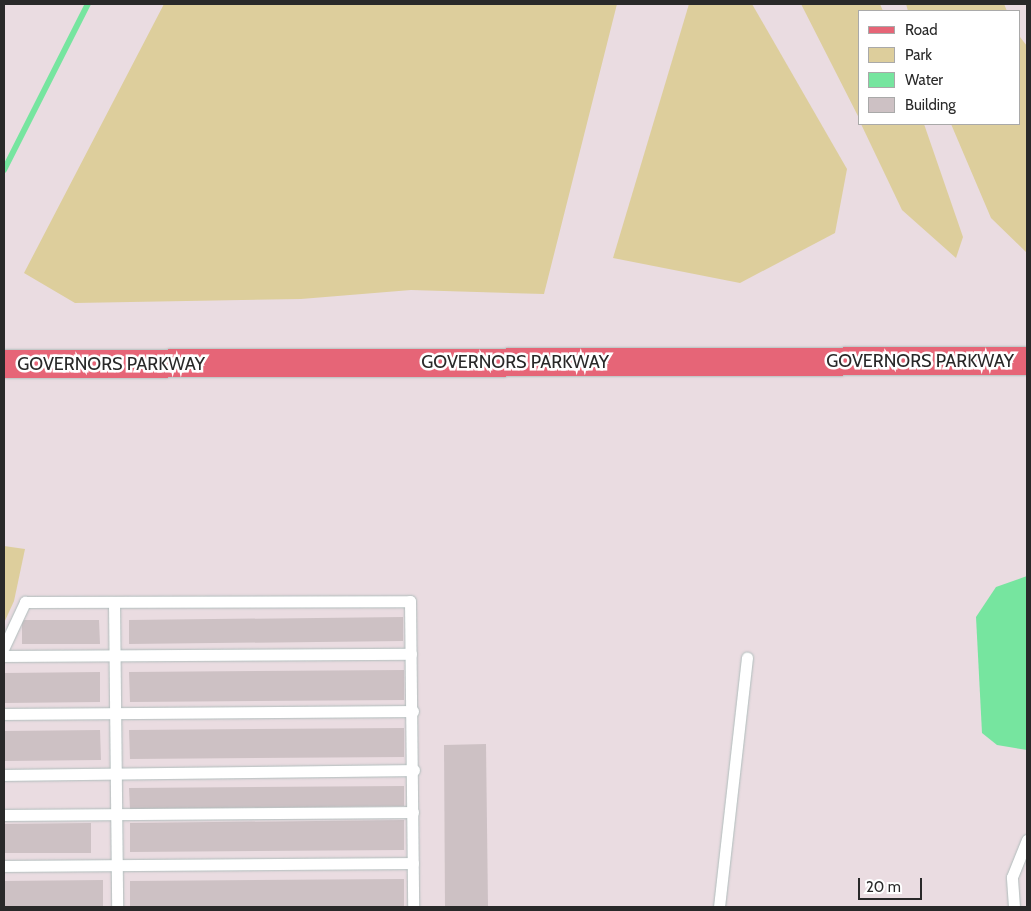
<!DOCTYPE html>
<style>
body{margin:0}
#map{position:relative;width:1031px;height:911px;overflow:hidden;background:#eadce1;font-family:Cabin,sans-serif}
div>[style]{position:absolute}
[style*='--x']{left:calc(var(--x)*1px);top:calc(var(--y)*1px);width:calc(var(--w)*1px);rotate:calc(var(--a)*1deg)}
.green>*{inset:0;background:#ddce9c}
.water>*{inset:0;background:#76e59f}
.stream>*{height:6px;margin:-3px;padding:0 3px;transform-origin:3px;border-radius:3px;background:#76e59f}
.building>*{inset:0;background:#cdc1c4}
.roads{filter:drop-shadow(0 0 1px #afbcbb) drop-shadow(0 0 1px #afbcbb)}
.lane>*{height:11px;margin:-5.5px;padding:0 5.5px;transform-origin:5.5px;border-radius:5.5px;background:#fff}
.primary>*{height:28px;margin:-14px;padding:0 14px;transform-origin:14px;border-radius:14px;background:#e66577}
span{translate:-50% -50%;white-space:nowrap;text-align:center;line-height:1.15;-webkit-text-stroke:5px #fff;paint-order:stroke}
.street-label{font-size:18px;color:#292929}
.frame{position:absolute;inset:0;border:5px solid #292929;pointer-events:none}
.legend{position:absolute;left:858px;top:10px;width:162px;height:115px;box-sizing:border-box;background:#fff;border:1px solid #a9a9a9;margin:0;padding:6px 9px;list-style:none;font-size:15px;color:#292929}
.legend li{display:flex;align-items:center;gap:10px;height:25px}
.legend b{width:25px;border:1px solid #a9a9a9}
.scale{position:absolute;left:858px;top:878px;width:64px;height:22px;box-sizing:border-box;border:2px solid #292929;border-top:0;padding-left:6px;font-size:15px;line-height:18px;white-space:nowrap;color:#292929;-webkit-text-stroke:4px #fff;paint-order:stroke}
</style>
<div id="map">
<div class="green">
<div style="clip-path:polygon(164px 4px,617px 4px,544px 294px,411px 290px,301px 299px,75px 303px,24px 273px)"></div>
<div style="clip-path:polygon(689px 4px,752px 4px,847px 169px,835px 233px,740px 283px,613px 258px)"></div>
<div style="clip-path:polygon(801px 4px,880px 4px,883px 11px,860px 11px,860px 120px)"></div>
<div style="clip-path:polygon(906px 4px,1004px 4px,1007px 11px,908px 11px)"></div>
<div style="clip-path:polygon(1020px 37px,1027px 46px,1027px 253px,991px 218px,951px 124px,1020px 124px)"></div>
<div style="clip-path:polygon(861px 124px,924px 124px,963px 237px,956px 258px,902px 210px)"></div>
<div style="clip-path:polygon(4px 546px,25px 549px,14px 601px,4px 623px)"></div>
</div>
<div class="water">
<div style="clip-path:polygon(1027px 576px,1027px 750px,997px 745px,982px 733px,976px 617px,996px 587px)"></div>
</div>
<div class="stream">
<div style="--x:4;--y:170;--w:186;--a:-63.2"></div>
</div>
<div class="building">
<div style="clip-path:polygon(403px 617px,403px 641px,129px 644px,129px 620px)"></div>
<div style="clip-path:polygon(22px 620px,99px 620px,100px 644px,22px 644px)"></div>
<div style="clip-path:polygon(404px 670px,404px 700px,130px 702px,129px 672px)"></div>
<div style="clip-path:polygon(100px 672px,100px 702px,4px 703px,4px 673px)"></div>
<div style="clip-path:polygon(404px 728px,404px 757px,130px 759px,129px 730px)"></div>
<div style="clip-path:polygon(100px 730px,101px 760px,4px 761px,4px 731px)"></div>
<div style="clip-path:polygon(486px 744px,488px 907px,445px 907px,444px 745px)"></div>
<div style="clip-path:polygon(404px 786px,404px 806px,130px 809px,129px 788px)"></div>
<div style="clip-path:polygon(404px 820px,404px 850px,130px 852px,130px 823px)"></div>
<div style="clip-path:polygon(91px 823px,91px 853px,4px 853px,4px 824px)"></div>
<div style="clip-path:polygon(404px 879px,404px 907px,130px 907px,130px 881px)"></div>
<div style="clip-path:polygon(103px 880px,103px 907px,4px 907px,4px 881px)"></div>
</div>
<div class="roads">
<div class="lane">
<div style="--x:114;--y:602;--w:305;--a:89.4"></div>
<div style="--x:4;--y:647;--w:50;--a:-65"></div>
<div style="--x:25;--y:602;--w:385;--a:-0.1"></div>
<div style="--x:410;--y:601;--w:306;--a:89.4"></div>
<div style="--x:4;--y:656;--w:407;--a:-0.3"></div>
<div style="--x:4;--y:714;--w:409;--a:-0.4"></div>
<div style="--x:4;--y:775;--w:410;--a:-0.7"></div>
<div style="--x:4;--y:815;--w:409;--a:-0.4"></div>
<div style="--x:4;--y:866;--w:409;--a:-0.4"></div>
<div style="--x:719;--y:907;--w:251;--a:-83.6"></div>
<div style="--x:1014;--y:907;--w:30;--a:-94"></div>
<div style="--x:1012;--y:877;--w:40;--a:-68"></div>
</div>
<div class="primary">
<div style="--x:4;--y:364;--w:1023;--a:-0.17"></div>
</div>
</div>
<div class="street-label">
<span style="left:920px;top:361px">GOVERNORS PARKWAY</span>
<span style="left:515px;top:362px">GOVERNORS PARKWAY</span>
<span style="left:111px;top:364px">GOVERNORS PARKWAY</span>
</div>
<div class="frame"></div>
<ul class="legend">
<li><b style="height:6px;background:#e66577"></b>Road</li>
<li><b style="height:14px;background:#ddce9c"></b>Park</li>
<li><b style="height:14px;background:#76e59f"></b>Water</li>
<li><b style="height:14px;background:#cdc1c4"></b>Building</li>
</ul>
<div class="scale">20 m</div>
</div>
